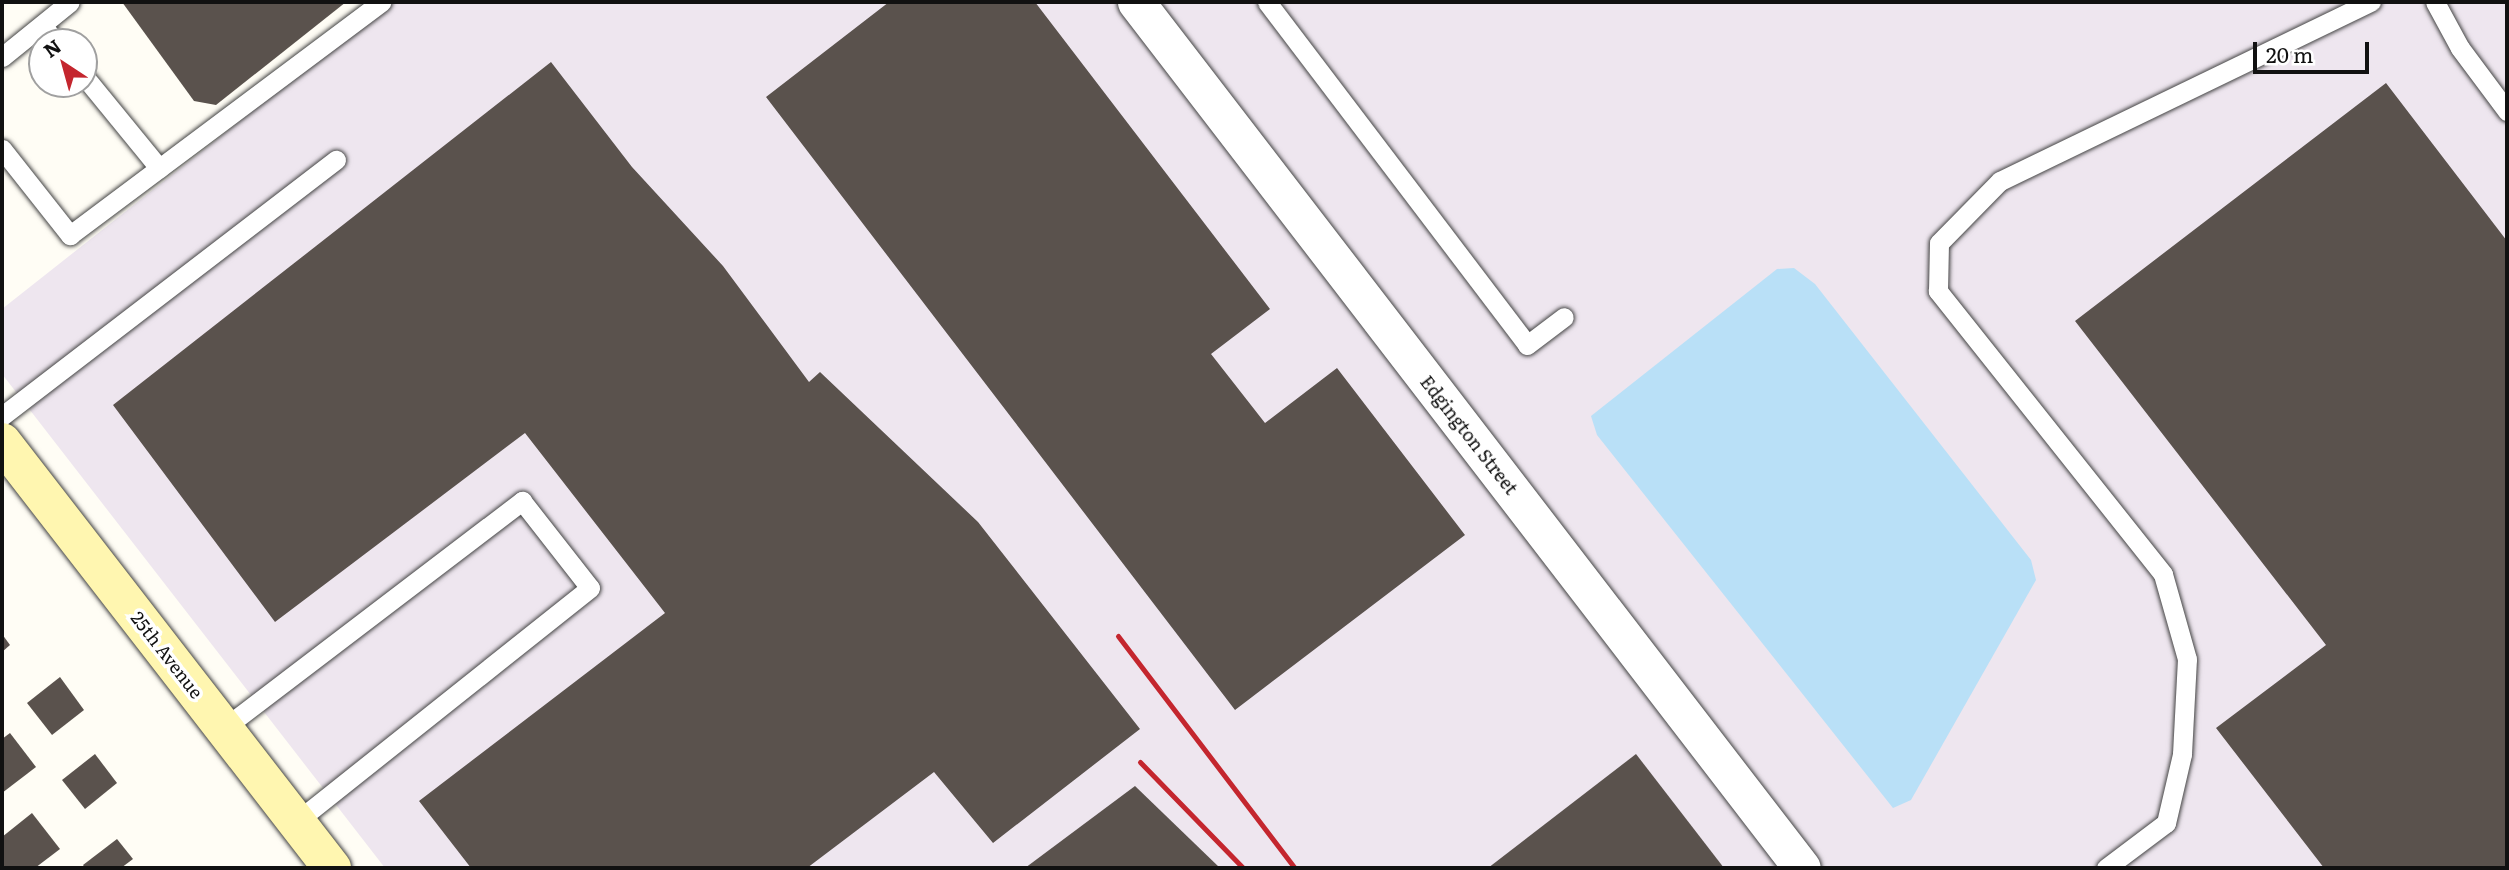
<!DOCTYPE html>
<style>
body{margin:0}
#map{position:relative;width:2509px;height:870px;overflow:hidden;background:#fffdf5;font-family:Literata,serif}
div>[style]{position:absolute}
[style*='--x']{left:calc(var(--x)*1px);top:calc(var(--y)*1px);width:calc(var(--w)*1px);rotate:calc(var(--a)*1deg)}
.industrial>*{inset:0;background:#eee6ef}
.water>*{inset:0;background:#b9e0f7}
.building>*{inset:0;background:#5a524d}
.roads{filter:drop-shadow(0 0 2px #444) drop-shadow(0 0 2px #444)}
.service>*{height:19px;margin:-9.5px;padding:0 9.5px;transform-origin:9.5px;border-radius:9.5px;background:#fff}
.minor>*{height:37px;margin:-18.5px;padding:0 18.5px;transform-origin:18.5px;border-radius:18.5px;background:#fff}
.secondary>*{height:38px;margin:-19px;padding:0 19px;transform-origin:19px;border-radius:19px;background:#fff6b0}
.rail>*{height:5px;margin:-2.5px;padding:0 2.5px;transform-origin:2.5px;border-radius:2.5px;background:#c4262e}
span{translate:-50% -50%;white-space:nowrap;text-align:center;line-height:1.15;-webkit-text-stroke:7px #fff;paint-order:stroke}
.street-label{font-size:18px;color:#111}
.frame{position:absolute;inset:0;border:4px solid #111;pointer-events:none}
.north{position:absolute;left:28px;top:28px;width:70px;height:70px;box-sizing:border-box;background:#fff;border:2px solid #a0a0a0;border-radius:50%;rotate:324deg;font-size:19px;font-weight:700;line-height:28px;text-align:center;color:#111}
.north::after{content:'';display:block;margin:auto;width:24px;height:32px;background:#c4262e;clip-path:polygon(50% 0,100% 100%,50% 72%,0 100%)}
.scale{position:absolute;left:2253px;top:42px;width:116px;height:32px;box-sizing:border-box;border:4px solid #111;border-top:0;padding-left:9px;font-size:21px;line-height:24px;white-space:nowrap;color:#111;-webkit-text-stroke:5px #fff;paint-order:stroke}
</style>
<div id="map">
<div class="industrial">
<div style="clip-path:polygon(391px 2px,2507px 2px,2507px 868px,385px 868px,2px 374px,2px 309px)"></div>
</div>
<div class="water">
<div style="clip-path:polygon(1794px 268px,1815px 284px,2031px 560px,2036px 580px,1911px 800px,1893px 808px,1597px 435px,1591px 416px,1777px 269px)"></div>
</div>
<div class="building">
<div style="clip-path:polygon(122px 2px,346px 2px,216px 105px,194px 101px)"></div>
<div style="clip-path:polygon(889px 2px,1035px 2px,1270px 309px,1211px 354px,1265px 423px,1337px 368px,1465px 535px,1235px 710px,766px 97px)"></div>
<div style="clip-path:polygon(551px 62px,632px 167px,723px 266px,809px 382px,820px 372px,978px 522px,1140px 729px,993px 843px,934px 772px,807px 868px,471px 868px,419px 801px,665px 613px,525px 433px,275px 622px,113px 405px)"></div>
<div style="clip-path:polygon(2386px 83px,2507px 241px,2507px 868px,2324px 868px,2216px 728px,2326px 645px,2075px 321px)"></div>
<div style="clip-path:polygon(2px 634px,10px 645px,2px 652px)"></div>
<div style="clip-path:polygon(60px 677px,84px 710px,52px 735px,27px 703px)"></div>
<div style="clip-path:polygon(10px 733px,36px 767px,2px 793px,2px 739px)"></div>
<div style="clip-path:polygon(95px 754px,117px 783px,85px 809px,62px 780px)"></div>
<div style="clip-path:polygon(1636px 754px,1724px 868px,1488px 868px)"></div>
<div style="clip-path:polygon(1135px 786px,1220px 868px,1025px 868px)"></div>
<div style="clip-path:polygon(32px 813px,60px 849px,35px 868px,2px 868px,2px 837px)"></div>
<div style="clip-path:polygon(117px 839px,133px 859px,121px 868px,85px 868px,83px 865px)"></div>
</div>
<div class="roads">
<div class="service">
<div style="--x:1267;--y:2;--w:430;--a:52.8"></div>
<div style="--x:1527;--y:345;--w:46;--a:-37.1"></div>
<div style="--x:2435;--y:2;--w:52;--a:61.5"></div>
<div style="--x:2460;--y:48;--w:79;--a:53.3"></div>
<div style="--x:42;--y:25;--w:22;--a:51"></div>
<div style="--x:2;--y:57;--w:87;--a:-39"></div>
<div style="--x:84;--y:76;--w:119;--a:50.8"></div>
<div style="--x:2;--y:149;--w:110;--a:51.7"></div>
<div style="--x:70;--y:235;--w:389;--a:-36.8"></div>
<div style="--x:2;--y:416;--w:421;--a:-37.5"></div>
<div style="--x:224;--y:728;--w:375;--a:-37.3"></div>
<div style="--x:522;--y:501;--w:110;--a:52"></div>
<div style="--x:590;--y:588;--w:376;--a:141.5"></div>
<div style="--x:2106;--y:868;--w:75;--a:-36.9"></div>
<div style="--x:2166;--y:823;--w:71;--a:-76.9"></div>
<div style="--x:2182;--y:754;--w:95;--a:-87"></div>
<div style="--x:2187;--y:659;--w:88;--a:-105.8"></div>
<div style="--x:2163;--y:574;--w:362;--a:-128.5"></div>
<div style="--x:1938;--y:291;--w:48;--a:-88.8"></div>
<div style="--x:1939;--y:243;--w:87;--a:-45.5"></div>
<div style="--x:2000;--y:181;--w:412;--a:-25.8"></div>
</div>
<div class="minor">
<div style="--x:1136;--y:2;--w:1092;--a:52.44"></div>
</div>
<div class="secondary">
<div style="--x:2;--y:442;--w:539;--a:52.24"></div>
</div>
</div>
<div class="rail">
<div style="--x:1118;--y:636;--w:292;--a:52.7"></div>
<div style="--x:1140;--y:762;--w:148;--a:45.8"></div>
</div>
<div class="street-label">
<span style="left:1469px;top:435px;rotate:52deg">Edgington Street</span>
<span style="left:167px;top:655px;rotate:52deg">25th Avenue</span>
</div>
<div class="frame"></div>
<div class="north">N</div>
<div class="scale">20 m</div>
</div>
